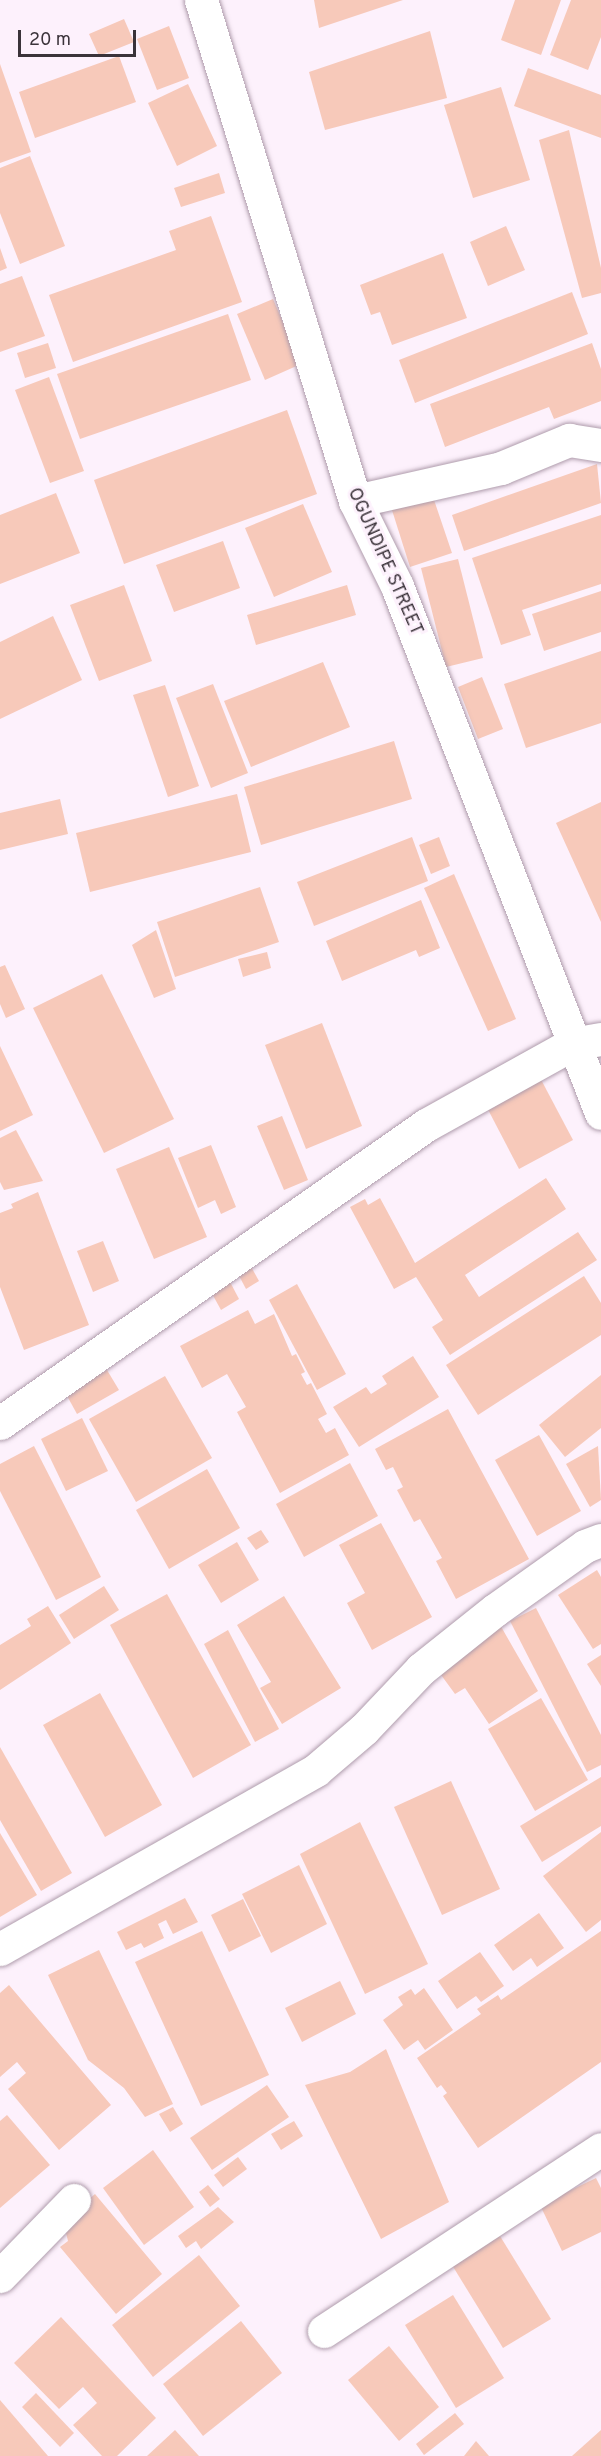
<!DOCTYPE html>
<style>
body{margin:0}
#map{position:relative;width:601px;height:2456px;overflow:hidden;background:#fdf1fc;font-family:Overpass,sans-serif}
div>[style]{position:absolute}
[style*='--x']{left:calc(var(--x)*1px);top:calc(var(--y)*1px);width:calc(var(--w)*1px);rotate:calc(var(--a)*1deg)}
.building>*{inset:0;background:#f7c9ba}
.roads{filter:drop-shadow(0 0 2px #af9cac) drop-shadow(0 0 2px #af9cac)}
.minor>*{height:33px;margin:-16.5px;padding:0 16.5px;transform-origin:16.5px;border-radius:16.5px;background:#fff}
span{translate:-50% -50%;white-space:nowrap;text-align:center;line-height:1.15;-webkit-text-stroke:6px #fdf1fc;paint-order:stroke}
.street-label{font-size:18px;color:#3b333a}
.scale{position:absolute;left:18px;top:30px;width:118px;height:27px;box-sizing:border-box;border:3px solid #3b333a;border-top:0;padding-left:8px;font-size:18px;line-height:21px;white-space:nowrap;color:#3b333a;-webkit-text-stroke:4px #fdf1fc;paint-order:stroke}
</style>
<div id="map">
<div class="building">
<div style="clip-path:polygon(314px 0,403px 0,319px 28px)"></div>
<div style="clip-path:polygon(515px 0,561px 0,541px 55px,501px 40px)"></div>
<div style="clip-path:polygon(571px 0,601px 0,601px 37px,588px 70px,550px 55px)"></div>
<div style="clip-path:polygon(124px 19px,134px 42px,99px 56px,89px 34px)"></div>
<div style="clip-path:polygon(169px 26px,189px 78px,157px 90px,137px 39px)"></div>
<div style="clip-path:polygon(430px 31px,447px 98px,325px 130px,309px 72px)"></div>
<div style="clip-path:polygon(119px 56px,136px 102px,35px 138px,19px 92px)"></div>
<div style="clip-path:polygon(0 64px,31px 152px,0 163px)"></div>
<div style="clip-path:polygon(528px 68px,601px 95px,601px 138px,514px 106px)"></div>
<div style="clip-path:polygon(188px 84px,217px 146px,177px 166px,148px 103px)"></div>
<div style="clip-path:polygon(501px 87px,530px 180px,473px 198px,444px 105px)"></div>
<div style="clip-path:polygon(569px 130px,601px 268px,601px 293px,582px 298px,539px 140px)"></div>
<div style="clip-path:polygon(30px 156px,65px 246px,20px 264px,0 213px,0 168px)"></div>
<div style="clip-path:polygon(219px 173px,225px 193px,181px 207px,174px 188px)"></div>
<div style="clip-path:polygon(211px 216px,242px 302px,73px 362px,49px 295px,176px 250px,169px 231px)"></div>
<div style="clip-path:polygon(506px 226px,525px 270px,488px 286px,470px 242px)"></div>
<div style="clip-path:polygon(0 248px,7px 268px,0 271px)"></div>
<div style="clip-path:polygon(443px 253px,467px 318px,392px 345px,380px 312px,371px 315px,360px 285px)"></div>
<div style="clip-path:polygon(22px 276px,45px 336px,0 352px,0 284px)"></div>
<div style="clip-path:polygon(572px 292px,588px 334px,415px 403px,399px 360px)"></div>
<div style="clip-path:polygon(273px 299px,301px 364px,265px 380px,237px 314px)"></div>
<div style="clip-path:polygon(228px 314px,251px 380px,80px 439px,57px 374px)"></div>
<div style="clip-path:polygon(48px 343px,56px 368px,25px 378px,17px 353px)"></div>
<div style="clip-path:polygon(592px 343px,601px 369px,601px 401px,554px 419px,549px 407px,445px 447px,430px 404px)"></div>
<div style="clip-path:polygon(49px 377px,84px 471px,50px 483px,15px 390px)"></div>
<div style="clip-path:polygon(287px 410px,317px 494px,124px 564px,94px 480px)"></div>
<div style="clip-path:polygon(597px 464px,601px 503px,464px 551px,452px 515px)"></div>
<div style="clip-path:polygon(56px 493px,80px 553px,0 584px,0 515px)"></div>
<div style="clip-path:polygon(432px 494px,452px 553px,410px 567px,391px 507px)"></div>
<div style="clip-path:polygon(303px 504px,332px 572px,274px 597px,245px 528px)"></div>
<div style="clip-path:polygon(601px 515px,601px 584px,522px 610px,531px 635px,501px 645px,472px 558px)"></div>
<div style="clip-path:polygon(223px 541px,240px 588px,174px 612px,156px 565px)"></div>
<div style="clip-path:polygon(458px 559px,483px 658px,446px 667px,421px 568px)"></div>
<div style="clip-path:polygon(124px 585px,152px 661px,99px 681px,70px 605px)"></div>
<div style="clip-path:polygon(347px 585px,356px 615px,256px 645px,247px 615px)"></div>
<div style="clip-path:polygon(601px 591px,601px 632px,544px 651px,532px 614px)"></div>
<div style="clip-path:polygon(53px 616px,82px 680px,0 719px,0 642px)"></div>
<div style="clip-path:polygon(601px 651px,601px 723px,526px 748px,504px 684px)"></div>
<div style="clip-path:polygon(323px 662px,350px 727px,251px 767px,224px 701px)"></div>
<div style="clip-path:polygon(482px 677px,503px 729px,478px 739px,458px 687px)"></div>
<div style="clip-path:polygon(213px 684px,248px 773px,211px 788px,176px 698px)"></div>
<div style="clip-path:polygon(165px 685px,199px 786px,168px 797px,133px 695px)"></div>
<div style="clip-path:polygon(394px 741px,412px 799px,261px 845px,244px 787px)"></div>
<div style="clip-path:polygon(237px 794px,251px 852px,90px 892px,76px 833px)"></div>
<div style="clip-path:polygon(60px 799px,68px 834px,0 850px,0 813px)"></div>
<div style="clip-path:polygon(601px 802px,601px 922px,556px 823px)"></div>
<div style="clip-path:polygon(412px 837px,428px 881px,314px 926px,297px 882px)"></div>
<div style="clip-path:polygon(439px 837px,450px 866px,431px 874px,419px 845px)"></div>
<div style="clip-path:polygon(454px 874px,516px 1019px,488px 1031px,424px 888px)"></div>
<div style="clip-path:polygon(260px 887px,279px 942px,175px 977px,157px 922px)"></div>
<div style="clip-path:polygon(421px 900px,440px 948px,419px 957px,416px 950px,342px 981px,326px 941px)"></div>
<div style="clip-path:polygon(156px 930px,176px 989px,154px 998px,132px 945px)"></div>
<div style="clip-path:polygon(267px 952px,271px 968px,243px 977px,238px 959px)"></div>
<div style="clip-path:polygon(5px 965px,25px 1009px,6px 1018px,0 1004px,0 967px)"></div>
<div style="clip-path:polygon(102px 974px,174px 1119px,104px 1153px,33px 1008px)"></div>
<div style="clip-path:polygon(322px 1023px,362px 1126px,306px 1149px,265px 1045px)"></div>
<div style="clip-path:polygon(0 1046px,33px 1115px,0 1131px)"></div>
<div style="clip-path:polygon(537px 1072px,573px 1140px,519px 1169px,483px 1100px)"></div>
<div style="clip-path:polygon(282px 1116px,308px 1180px,284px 1190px,257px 1126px)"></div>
<div style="clip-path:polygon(16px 1130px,43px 1181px,4px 1190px,0 1182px,0 1138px)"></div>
<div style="clip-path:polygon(211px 1145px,236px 1207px,221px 1214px,215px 1200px,198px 1208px,178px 1158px)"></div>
<div style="clip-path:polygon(169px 1147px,207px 1237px,154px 1259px,116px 1169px)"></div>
<div style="clip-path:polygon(546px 1178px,566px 1209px,465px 1275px,479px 1297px,578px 1232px,597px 1260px,450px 1355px,432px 1327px,443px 1320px,416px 1277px,394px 1289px,350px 1207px,365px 1199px,368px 1205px,380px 1198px,415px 1263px)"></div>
<div style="clip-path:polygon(38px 1192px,89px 1325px,24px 1350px,0 1287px,0 1213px,13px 1208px,11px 1204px)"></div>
<div style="clip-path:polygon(103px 1241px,119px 1281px,93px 1292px,77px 1251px)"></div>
<div style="clip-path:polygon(249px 1263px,259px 1281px,246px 1289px,236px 1270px)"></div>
<div style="clip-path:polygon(584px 1276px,601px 1303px,601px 1335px,478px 1415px,446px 1365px)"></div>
<div style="clip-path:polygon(229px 1280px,239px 1299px,221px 1310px,210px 1290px)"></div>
<div style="clip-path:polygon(297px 1284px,346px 1374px,317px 1390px,269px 1300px)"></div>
<div style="clip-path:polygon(248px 1310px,255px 1324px,274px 1314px,292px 1356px,296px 1354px,305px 1372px,301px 1374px,307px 1385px,311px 1383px,327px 1414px,318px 1419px,326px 1433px,335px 1428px,349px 1455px,280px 1493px,237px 1412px,246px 1407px,227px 1374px,202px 1388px,180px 1346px)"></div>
<div style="clip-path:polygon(413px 1356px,439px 1397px,359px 1447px,333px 1407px,366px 1387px,371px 1394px,387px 1384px,382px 1376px)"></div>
<div style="clip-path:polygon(107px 1370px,119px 1390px,77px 1414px,66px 1394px)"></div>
<div style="clip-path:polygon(601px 1375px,601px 1428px,565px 1457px,539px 1425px)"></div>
<div style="clip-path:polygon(165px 1376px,212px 1458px,136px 1502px,89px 1419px)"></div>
<div style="clip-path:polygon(448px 1409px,529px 1559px,456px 1599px,436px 1561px,442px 1558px,420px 1519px,414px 1522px,397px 1490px,403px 1487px,393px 1467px,386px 1470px,375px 1449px)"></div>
<div style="clip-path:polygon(82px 1418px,108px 1471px,66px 1491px,41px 1439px)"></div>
<div style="clip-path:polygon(539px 1435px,581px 1511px,537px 1536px,495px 1460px)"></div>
<div style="clip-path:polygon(34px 1446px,101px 1577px,56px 1600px,0 1491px,0 1464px)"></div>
<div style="clip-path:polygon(598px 1446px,601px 1500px,590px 1507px,566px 1464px)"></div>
<div style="clip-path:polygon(350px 1463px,378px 1516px,304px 1557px,276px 1504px)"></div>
<div style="clip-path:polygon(207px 1469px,240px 1528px,169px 1569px,136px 1510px)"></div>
<div style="clip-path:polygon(381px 1523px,432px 1617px,372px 1650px,347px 1603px,365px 1593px,339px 1545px)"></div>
<div style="clip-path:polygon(261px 1530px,269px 1542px,256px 1550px,247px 1538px)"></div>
<div style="clip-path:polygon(237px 1542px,259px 1580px,221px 1603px,198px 1565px)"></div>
<div style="clip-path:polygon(597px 1570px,601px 1577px,601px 1644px,593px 1649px,558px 1595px)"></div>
<div style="clip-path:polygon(104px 1586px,119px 1610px,74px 1639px,59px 1615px)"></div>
<div style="clip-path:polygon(167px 1594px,251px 1745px,193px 1778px,110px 1625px)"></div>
<div style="clip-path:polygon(284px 1596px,341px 1688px,282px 1724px,260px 1688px,271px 1682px,237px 1625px)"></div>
<div style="clip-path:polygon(48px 1606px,71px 1643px,0 1690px,0 1645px,31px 1626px,27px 1619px)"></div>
<div style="clip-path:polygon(536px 1608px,601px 1735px,601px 1765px,587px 1772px,510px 1621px)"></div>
<div style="clip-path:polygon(499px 1623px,538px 1691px,489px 1724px,465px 1688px,455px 1694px,436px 1668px)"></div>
<div style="clip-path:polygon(228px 1630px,279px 1729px,255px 1742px,204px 1644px)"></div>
<div style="clip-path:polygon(601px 1655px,601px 1686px,587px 1664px)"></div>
<div style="clip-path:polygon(100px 1693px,162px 1805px,105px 1837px,43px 1725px)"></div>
<div style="clip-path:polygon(541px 1698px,588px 1780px,535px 1811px,488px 1729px)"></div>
<div style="clip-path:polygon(0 1747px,72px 1873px,41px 1891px,0 1820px)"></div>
<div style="clip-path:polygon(601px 1777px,601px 1826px,542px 1862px,520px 1826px)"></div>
<div style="clip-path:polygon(451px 1781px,500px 1889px,442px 1915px,394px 1807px)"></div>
<div style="clip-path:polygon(360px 1822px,428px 1964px,365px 1994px,300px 1854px)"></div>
<div style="clip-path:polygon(601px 1832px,601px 1920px,586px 1932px,543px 1876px)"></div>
<div style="clip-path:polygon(0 1833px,37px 1895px,0 1917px)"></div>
<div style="clip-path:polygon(299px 1865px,327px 1924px,271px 1953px,242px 1894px)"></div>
<div style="clip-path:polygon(185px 1898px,198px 1922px,173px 1934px,166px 1920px,158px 1924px,164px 1938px,144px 1948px,141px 1943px,126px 1950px,117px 1932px)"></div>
<div style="clip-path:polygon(243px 1899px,261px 1936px,229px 1952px,211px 1915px)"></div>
<div style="clip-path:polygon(539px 1913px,564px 1948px,537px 1967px,531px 1958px,513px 1971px,494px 1945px)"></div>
<div style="clip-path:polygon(202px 1931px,269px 2075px,201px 2106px,135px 1962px)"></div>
<div style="clip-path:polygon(601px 1931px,601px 2062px,478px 2148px,443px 2096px,447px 2093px,441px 2085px,437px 2088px,417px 2058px,481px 2014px,477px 2009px,498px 1995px,501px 2000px)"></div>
<div style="clip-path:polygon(99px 1950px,173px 2104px,145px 2117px,124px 2088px,88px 2060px,48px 1975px)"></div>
<div style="clip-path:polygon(480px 1952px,504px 1986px,481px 2002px,476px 1996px,457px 2009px,438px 1981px)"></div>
<div style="clip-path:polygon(340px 1981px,356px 2014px,302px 2042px,285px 2008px)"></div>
<div style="clip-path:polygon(9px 1985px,111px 2105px,59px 2150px,8px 2089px,26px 2073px,17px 2062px,0 2077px,0 1993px)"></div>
<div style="clip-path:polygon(424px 1988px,453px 2030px,425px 2050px,418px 2040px,404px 2050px,383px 2020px,403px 2005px,398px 1997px,411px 1989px,415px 1995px)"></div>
<div style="clip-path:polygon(386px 2049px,449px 2202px,381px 2239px,305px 2085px,350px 2072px)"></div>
<div style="clip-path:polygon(267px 2085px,289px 2117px,212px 2170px,190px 2138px)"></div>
<div style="clip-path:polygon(173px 2107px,183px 2124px,170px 2132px,159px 2114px)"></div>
<div style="clip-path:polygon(7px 2115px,50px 2165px,0 2208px,0 2121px)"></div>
<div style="clip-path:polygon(294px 2121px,303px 2136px,281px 2150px,271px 2134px)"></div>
<div style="clip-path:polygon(153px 2150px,194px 2207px,144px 2245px,103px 2188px)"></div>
<div style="clip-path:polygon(238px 2157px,247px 2169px,223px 2187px,214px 2175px)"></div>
<div style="clip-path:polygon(596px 2178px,601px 2188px,601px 2232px,562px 2251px,540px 2205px)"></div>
<div style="clip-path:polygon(208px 2185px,220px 2199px,210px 2207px,199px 2192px)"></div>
<div style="clip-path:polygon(95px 2194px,162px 2274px,116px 2314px,60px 2247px,68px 2241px,65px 2229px,75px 2211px)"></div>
<div style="clip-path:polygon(218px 2207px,234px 2222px,201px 2249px,196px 2241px,186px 2248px,178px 2236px)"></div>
<div style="clip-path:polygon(500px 2236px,551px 2319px,503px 2348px,452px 2265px)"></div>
<div style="clip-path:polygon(199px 2255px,240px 2306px,153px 2377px,112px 2325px)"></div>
<div style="clip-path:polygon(453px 2295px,504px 2378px,456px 2408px,405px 2325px)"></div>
<div style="clip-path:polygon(61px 2317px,156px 2418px,117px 2456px,102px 2456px,73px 2425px,97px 2403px,83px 2387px,59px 2409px,14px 2363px)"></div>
<div style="clip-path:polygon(241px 2321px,282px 2373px,203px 2436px,163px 2384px)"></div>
<div style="clip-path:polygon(389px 2346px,439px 2407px,399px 2441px,348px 2380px)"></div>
<div style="clip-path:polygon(36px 2393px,74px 2433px,60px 2447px,22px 2407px)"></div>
<div style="clip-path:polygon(0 2400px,48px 2456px,0 2456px)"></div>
<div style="clip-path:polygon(455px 2413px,464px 2424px,424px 2455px,416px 2444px)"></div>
<div style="clip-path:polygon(175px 2430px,199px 2456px,147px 2456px)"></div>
<div style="clip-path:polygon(601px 2430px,601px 2456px,572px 2456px)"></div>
<div style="clip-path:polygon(476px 2441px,489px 2456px,464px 2456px)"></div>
</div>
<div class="roads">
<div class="minor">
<div style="--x:201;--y:0;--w:524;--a:72.91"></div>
<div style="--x:355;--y:501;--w:95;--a:63.7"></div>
<div style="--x:397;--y:586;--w:565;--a:68.84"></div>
<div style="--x:355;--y:501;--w:150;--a:-12.7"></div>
<div style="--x:501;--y:468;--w:74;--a:-22.4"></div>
<div style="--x:569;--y:440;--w:32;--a:9"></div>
<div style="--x:0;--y:1423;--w:520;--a:-34.97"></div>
<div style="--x:426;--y:1125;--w:167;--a:-29"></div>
<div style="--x:572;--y:1044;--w:29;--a:-10"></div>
<div style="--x:0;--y:1949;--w:363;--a:-29.5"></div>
<div style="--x:316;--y:1770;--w:63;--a:-40.5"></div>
<div style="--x:364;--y:1729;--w:83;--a:-46.5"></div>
<div style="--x:421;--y:1669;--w:95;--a:-38.6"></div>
<div style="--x:495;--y:1610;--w:110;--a:-35.4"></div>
<div style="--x:585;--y:1546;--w:17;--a:-21"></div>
<div style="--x:0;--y:2276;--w:106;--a:-45.8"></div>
<div style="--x:324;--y:2331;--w:331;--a:-33.3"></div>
</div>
</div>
<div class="street-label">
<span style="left:384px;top:562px;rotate:66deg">OGUNDIPE STREET</span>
</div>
<div class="scale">20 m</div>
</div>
